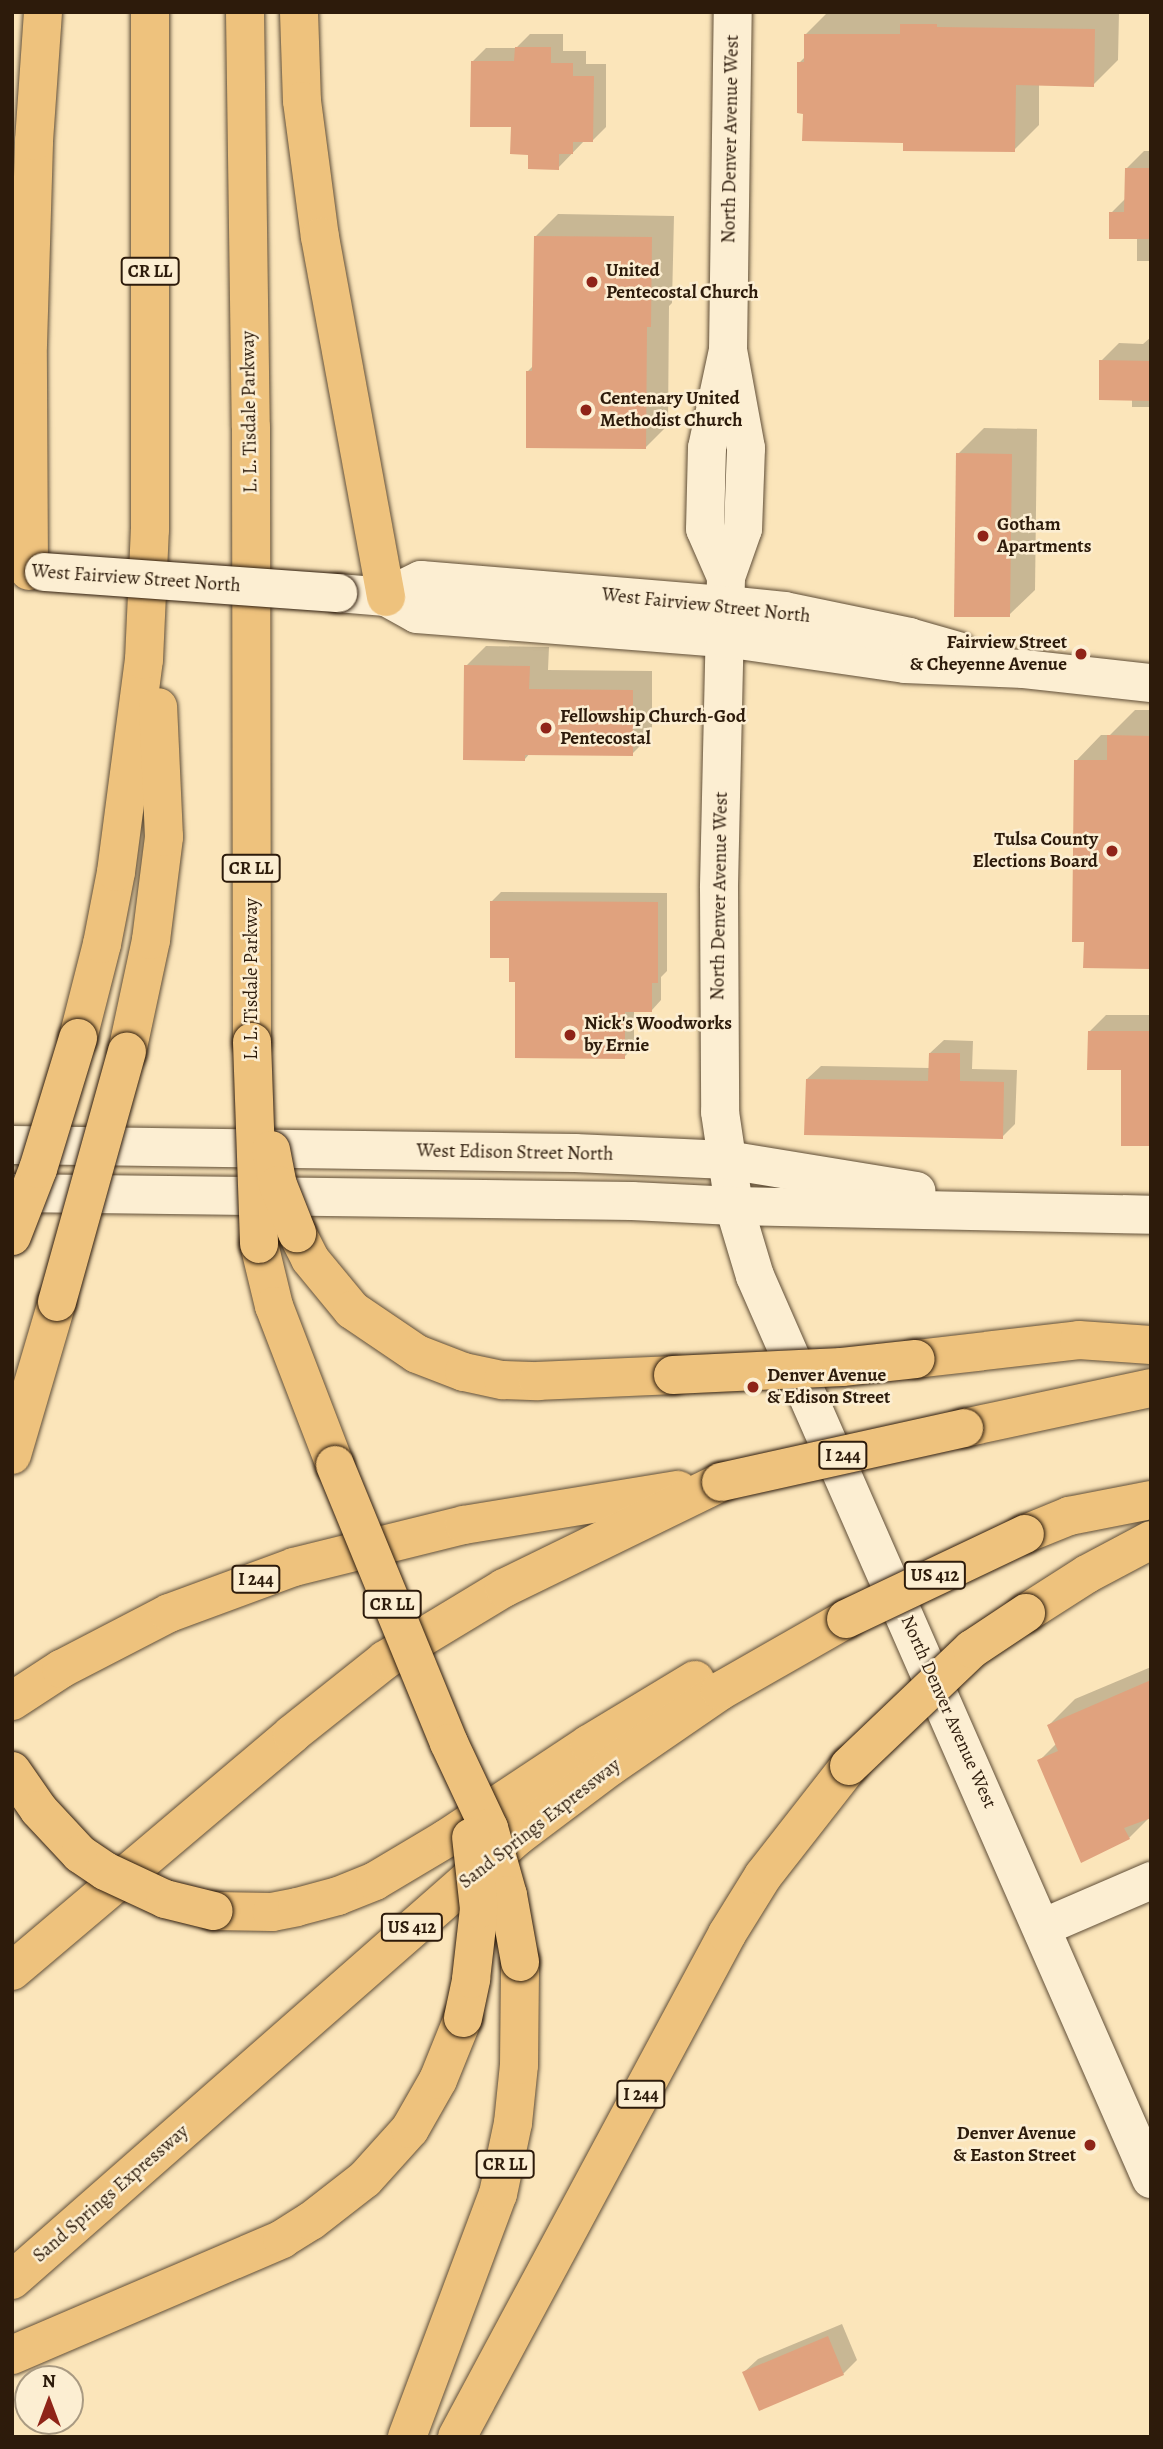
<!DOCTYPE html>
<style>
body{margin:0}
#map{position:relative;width:1163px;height:2449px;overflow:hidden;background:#fbe5ba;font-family:Alegreya,serif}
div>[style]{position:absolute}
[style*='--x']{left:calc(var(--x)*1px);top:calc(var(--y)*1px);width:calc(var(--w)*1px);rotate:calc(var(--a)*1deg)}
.shadow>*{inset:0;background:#0003}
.building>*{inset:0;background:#e0a27e}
.roads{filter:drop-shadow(0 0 2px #604e37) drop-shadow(0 0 2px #604e37)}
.street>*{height:37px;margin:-18.5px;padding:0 18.5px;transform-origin:18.5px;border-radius:18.5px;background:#fceed2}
.secondary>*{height:38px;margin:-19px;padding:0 19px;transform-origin:19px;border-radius:19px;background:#fceed2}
.highway>*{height:38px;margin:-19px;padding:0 19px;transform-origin:19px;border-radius:19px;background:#eec27d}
.bridges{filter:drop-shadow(0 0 2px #2d1b0b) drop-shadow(0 0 2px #2d1b0b)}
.secondary-bridge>*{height:38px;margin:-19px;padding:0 19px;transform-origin:19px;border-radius:19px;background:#fceed2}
.highway-bridge>*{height:38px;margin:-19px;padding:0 19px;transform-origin:19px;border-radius:19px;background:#eec27d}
.dots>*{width:19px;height:19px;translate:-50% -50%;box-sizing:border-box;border:4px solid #fceed2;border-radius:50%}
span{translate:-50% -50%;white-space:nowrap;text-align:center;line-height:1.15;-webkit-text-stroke:5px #fceed2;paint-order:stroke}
.shield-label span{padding:2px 5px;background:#fceed2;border:2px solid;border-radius:5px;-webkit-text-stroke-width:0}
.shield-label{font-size:18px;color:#2d1b0b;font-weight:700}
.street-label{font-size:19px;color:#2d1b0b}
.poi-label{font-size:19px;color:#2d1b0b;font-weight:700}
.left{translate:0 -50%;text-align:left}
.right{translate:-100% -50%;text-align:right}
.frame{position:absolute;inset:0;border:14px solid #2d1b0b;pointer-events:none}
.north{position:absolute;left:14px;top:2365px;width:70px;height:70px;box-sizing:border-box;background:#fceed2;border:2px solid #a99a82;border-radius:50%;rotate:0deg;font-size:19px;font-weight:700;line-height:28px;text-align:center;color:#2d1b0b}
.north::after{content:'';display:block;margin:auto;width:24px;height:32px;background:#8f2418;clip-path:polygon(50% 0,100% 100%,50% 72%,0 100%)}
</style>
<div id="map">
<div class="shadow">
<div style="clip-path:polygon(828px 12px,1119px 12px,1118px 60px,1093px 85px,1039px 84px,1039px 125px,1014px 150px,905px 141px,805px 112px,799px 63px,806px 56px,806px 34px)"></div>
<div style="clip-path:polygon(530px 34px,563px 34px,563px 51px,586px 51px,586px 64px,606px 64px,606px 127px,593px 140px,585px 140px,558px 168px,530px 153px,473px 61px,486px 48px,516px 48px)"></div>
<div style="clip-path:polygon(1144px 151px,1151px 151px,1151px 261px,1137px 261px,1137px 237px,1111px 213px,1126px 198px,1126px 169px)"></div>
<div style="clip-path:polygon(558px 214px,674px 216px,672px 303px,669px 306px,668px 425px,646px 447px,528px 371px,533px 366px,535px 237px)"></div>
<div style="clip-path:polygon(1151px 337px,1151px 407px,1132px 407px,1132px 399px,1101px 361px,1119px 343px,1143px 344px)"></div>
<div style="clip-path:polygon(984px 428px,1037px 429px,1035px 590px,1009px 615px,958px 454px)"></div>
<div style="clip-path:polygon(486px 646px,549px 647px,548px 670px,652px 671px,652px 734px,632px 754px,530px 753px,525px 759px,466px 666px)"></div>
<div style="clip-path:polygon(1135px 710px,1151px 710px,1151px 967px,1085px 940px,1076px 761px,1101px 735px,1110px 735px)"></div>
<div style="clip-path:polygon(501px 892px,667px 893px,667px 971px,661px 977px,661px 1000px,652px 1010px,634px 1010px,634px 1047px,624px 1057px,517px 980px,492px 901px)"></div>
<div style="clip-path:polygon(1106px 1015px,1151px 1015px,1151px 1145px,1123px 1068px,1090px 1031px)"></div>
<div style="clip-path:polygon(944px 1040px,973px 1041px,972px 1069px,1017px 1070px,1015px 1124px,1002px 1137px,807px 1079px,821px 1066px,930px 1068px,930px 1053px)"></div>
<div style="clip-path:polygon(1151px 1667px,1151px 1816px,1129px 1838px,1039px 1761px,1057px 1743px,1049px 1725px,1075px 1699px)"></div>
<div style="clip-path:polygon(842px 2324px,857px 2360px,843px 2374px,760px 2409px,744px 2372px,758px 2359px)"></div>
</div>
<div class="building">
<div style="clip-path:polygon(900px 24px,937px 24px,937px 27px,1095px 29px,1094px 87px,1016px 85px,1015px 152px,903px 151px,903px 143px,802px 141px,803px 114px,797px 113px,797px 62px,804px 62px,804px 34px,900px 34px)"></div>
<div style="clip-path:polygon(515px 47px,551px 47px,551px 63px,573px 63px,573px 76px,594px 76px,593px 142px,573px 142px,573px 154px,559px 154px,559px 170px,528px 169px,528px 155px,510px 154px,511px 127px,470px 127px,471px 61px,514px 61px)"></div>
<div style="clip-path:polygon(1125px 168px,1151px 168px,1151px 239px,1109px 239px,1109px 212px,1124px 212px)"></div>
<div style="clip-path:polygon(534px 236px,652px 237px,651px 327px,647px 327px,646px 449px,526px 448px,526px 371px,532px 371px)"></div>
<div style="clip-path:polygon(1099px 360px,1151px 361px,1151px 401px,1099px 400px)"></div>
<div style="clip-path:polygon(956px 453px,1012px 454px,1010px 617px,954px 617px)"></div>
<div style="clip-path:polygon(464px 665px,530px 666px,529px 689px,633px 690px,633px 756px,525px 755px,525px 761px,463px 760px)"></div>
<div style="clip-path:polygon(1107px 735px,1151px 736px,1151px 969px,1083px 968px,1084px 942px,1072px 942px,1074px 760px,1107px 760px)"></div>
<div style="clip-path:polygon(490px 901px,658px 902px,658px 983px,652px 983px,652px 1012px,625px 1012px,625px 1059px,515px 1058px,515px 982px,509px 982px,509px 958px,490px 958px)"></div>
<div style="clip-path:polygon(1088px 1031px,1151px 1031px,1151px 1146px,1121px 1146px,1121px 1070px,1087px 1070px)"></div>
<div style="clip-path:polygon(929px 1053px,960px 1053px,960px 1081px,1004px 1082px,1003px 1139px,804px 1135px,806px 1079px,928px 1081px)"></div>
<div style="clip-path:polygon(1151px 1680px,1151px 1818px,1124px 1828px,1130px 1839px,1081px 1863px,1037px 1760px,1058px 1751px,1047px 1725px)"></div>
<div style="clip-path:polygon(828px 2336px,844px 2375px,759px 2411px,742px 2372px)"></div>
</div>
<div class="roads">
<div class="street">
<div style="--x:1042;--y:1927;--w:119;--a:-23.3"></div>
</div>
<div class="secondary">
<div style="--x:728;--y:350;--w:100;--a:79.6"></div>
<div style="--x:746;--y:448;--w:81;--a:92.1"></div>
<div style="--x:743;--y:529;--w:51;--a:109.5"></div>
<div style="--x:726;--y:577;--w:311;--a:91.3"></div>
<div style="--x:719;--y:888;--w:224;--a:89.7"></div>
<div style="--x:720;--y:1112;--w:95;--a:81.5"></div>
<div style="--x:734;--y:1206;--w:73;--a:73.3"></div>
<div style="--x:755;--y:1276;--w:986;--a:66.32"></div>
<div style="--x:726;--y:577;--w:52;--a:-113.6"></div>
<div style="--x:705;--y:529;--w:81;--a:-88.6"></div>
<div style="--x:707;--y:448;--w:100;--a:-77.9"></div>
<div style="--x:728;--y:350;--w:338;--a:-89.2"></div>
<div style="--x:338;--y:593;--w:48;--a:4.8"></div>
<div style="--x:386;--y:597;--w:35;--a:29"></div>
<div style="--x:417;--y:614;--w:309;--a:4.5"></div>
<div style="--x:725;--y:638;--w:182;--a:8.2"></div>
<div style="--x:905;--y:664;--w:119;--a:2.4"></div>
<div style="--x:1024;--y:669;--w:128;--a:6.3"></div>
<div style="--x:386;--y:597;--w:39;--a:-26"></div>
<div style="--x:421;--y:580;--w:306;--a:4.7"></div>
<div style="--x:726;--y:605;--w:59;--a:5.8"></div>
<div style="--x:785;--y:611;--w:127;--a:11.8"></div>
<div style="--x:909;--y:637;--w:51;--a:15.9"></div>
<div style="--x:12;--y:1145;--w:563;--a:0.81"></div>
<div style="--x:575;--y:1153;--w:152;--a:2.6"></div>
<div style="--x:727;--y:1160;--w:192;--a:9.3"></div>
<div style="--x:12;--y:1193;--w:620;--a:0.74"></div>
<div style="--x:632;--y:1201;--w:102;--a:2.8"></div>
<div style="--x:734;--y:1206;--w:417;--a:1.2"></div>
</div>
<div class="highway">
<div style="--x:245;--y:12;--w:415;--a:89.2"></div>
<div style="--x:251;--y:427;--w:615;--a:89.91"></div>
<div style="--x:299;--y:12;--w:89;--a:88.1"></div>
<div style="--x:302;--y:101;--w:137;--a:82.5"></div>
<div style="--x:320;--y:237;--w:366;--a:79.6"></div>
<div style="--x:29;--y:571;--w:226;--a:-90.3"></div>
<div style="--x:28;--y:345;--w:204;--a:-88.3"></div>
<div style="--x:34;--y:141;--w:129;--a:-86"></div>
<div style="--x:78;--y:1038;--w:97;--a:-75.7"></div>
<div style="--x:102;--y:944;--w:73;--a:-79"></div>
<div style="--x:116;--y:872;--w:214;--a:-82.5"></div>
<div style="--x:144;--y:660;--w:130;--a:-87.4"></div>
<div style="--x:150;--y:530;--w:518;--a:-90"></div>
<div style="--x:127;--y:1052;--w:115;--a:-77.9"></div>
<div style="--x:151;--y:940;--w:104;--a:-82.8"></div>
<div style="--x:164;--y:837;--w:130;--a:-92.6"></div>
<div style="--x:297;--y:1233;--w:29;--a:63"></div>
<div style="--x:310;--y:1259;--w:66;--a:50.5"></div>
<div style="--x:352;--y:1310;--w:78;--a:34.1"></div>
<div style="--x:417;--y:1354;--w:50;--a:21"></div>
<div style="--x:464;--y:1372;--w:40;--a:12"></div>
<div style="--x:503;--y:1380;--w:35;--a:2"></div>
<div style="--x:538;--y:1381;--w:135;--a:-2.5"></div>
<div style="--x:259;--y:1244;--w:64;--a:76.4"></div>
<div style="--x:274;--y:1306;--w:170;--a:69"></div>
<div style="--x:916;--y:1359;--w:164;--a:-6.6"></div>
<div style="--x:1079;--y:1340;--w:72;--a:4"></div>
<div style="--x:964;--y:1428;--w:191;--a:-12.1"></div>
<div style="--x:12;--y:1455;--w:159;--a:-73.6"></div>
<div style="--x:1025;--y:1534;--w:48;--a:-22.2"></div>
<div style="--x:1069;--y:1516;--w:84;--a:-11"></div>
<div style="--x:1026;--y:1613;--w:72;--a:-32.6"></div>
<div style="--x:1087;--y:1574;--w:72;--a:-28"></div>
<div style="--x:12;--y:1701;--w:59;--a:-33.1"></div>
<div style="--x:61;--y:1669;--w:122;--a:-27.4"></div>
<div style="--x:169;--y:1613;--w:133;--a:-20.2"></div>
<div style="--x:294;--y:1567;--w:175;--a:-13.9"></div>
<div style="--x:464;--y:1525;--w:217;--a:-9.3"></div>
<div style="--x:214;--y:1911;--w:58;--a:1"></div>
<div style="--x:272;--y:1912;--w:25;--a:-11"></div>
<div style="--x:297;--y:1907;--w:42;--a:-15"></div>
<div style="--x:338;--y:1896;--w:40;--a:-22"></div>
<div style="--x:375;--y:1881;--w:84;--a:-30.8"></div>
<div style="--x:447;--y:1838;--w:170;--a:-33.5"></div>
<div style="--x:589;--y:1744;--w:124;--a:-31.1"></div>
<div style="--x:12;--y:1971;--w:367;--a:-40.2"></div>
<div style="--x:292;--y:1734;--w:119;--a:-38.5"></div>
<div style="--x:385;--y:1660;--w:139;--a:-31.2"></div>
<div style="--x:504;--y:1588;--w:242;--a:-26"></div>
<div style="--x:12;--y:2280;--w:673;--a:-41.27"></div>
<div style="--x:518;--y:1836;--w:116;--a:-37"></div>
<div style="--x:611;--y:1766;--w:132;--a:-34.5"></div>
<div style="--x:720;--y:1691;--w:145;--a:-29.7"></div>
<div style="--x:12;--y:2355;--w:294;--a:-23.2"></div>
<div style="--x:282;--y:2239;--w:34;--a:-32"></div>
<div style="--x:311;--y:2221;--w:68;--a:-37.9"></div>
<div style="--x:365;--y:2179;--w:67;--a:-48"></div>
<div style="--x:410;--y:2129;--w:56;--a:-60.3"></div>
<div style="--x:438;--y:2080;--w:67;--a:-68"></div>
<div style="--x:407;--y:2437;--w:259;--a:-69.5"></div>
<div style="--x:498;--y:2194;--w:73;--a:-78.1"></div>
<div style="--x:513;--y:2123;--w:58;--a:-84.1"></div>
<div style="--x:519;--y:2065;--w:103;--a:-89.4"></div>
<div style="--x:457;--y:2437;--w:571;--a:-61.77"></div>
<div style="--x:727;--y:1934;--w:68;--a:-58.2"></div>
<div style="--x:763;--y:1876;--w:140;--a:-52"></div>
</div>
</div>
<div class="bridges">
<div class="secondary-bridge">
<div style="--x:44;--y:572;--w:295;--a:4.1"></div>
</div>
<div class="highway-bridge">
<div style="--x:252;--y:1042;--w:202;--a:88"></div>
<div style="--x:271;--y:1150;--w:36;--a:79"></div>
<div style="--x:278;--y:1185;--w:52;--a:68.4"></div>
<div style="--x:12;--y:1236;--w:72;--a:-68.8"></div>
<div style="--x:38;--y:1169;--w:137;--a:-73"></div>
<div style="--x:57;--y:1302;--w:260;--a:-74.4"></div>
<div style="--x:673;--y:1375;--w:169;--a:-2.7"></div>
<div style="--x:842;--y:1367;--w:74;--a:-6.2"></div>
<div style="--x:335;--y:1465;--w:300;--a:67.7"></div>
<div style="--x:449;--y:1743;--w:94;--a:64.8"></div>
<div style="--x:489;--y:1828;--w:70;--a:74.2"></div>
<div style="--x:508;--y:1895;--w:68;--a:79.8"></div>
<div style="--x:721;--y:1482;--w:249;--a:-12.5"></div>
<div style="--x:846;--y:1619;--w:198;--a:-25.4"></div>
<div style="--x:849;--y:1766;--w:170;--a:-43.6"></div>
<div style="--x:972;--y:1649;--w:65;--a:-33.7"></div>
<div style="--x:12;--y:1771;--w:47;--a:55.3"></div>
<div style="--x:39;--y:1810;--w:60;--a:47"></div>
<div style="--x:80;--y:1854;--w:30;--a:34"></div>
<div style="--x:105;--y:1871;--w:66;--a:25"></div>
<div style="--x:165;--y:1899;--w:50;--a:13.8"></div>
<div style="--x:463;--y:2018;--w:40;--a:-78"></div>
<div style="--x:471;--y:1979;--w:70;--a:-83.5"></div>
<div style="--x:479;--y:1909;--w:72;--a:-96.3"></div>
</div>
</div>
<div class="dots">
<div style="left:592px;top:282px;background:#8f2418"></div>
<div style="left:586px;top:410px;background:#8f2418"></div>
<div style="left:983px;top:536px;background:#8f2418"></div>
<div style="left:1081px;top:654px;background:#8f2418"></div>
<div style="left:546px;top:728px;background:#8f2418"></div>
<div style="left:1112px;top:851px;background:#8f2418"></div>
<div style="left:570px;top:1035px;background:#8f2418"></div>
<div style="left:753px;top:1387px;background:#8f2418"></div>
<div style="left:1090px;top:2145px;background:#8f2418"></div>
</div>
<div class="shield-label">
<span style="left:150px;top:271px">CR LL</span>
<span style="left:251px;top:868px">CR LL</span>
<span style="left:843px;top:1455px">I 244</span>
<span style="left:935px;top:1575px">US 412</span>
<span style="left:256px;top:1579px">I 244</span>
<span style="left:392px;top:1604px">CR LL</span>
<span style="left:412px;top:1927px">US 412</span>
<span style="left:641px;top:2094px">I 244</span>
<span style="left:505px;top:2164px">CR LL</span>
</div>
<div class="street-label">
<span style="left:731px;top:139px;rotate:-89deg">North Denver Avenue West</span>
<span style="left:250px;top:412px;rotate:-91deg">L. L. Tisdale Parkway</span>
<span style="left:136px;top:579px;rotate:4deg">West Fairview Street North</span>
<span style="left:706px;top:606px;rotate:6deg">West Fairview Street North</span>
<span style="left:720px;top:896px;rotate:-89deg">North Denver Avenue West</span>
<span style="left:252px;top:979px;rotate:-90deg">L. L. Tisdale Parkway</span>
<span style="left:515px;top:1153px;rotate:1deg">West Edison Street North</span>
<span style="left:948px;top:1712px;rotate:66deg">North Denver Avenue West</span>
<span style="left:540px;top:1824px;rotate:-38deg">Sand Springs Expressway</span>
<span style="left:111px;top:2194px;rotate:-41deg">Sand Springs Expressway</span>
</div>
<div class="poi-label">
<span class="left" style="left:606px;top:282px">United<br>Pentecostal Church</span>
<span class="left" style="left:600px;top:410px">Centenary United<br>Methodist Church</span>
<span class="left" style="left:997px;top:536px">Gotham<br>Apartments</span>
<span class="right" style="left:1067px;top:654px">Fairview Street<br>&amp; Cheyenne Avenue</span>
<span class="left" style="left:560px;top:728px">Fellowship Church-God<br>Pentecostal</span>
<span class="right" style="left:1098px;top:851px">Tulsa County<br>Elections Board</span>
<span class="left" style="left:584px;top:1035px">Nick's Woodworks<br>by Ernie</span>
<span class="left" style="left:767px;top:1387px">Denver Avenue<br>&amp; Edison Street</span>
<span class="right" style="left:1076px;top:2145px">Denver Avenue<br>&amp; Easton Street</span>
</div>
<div class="frame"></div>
<div class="north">N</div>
</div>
